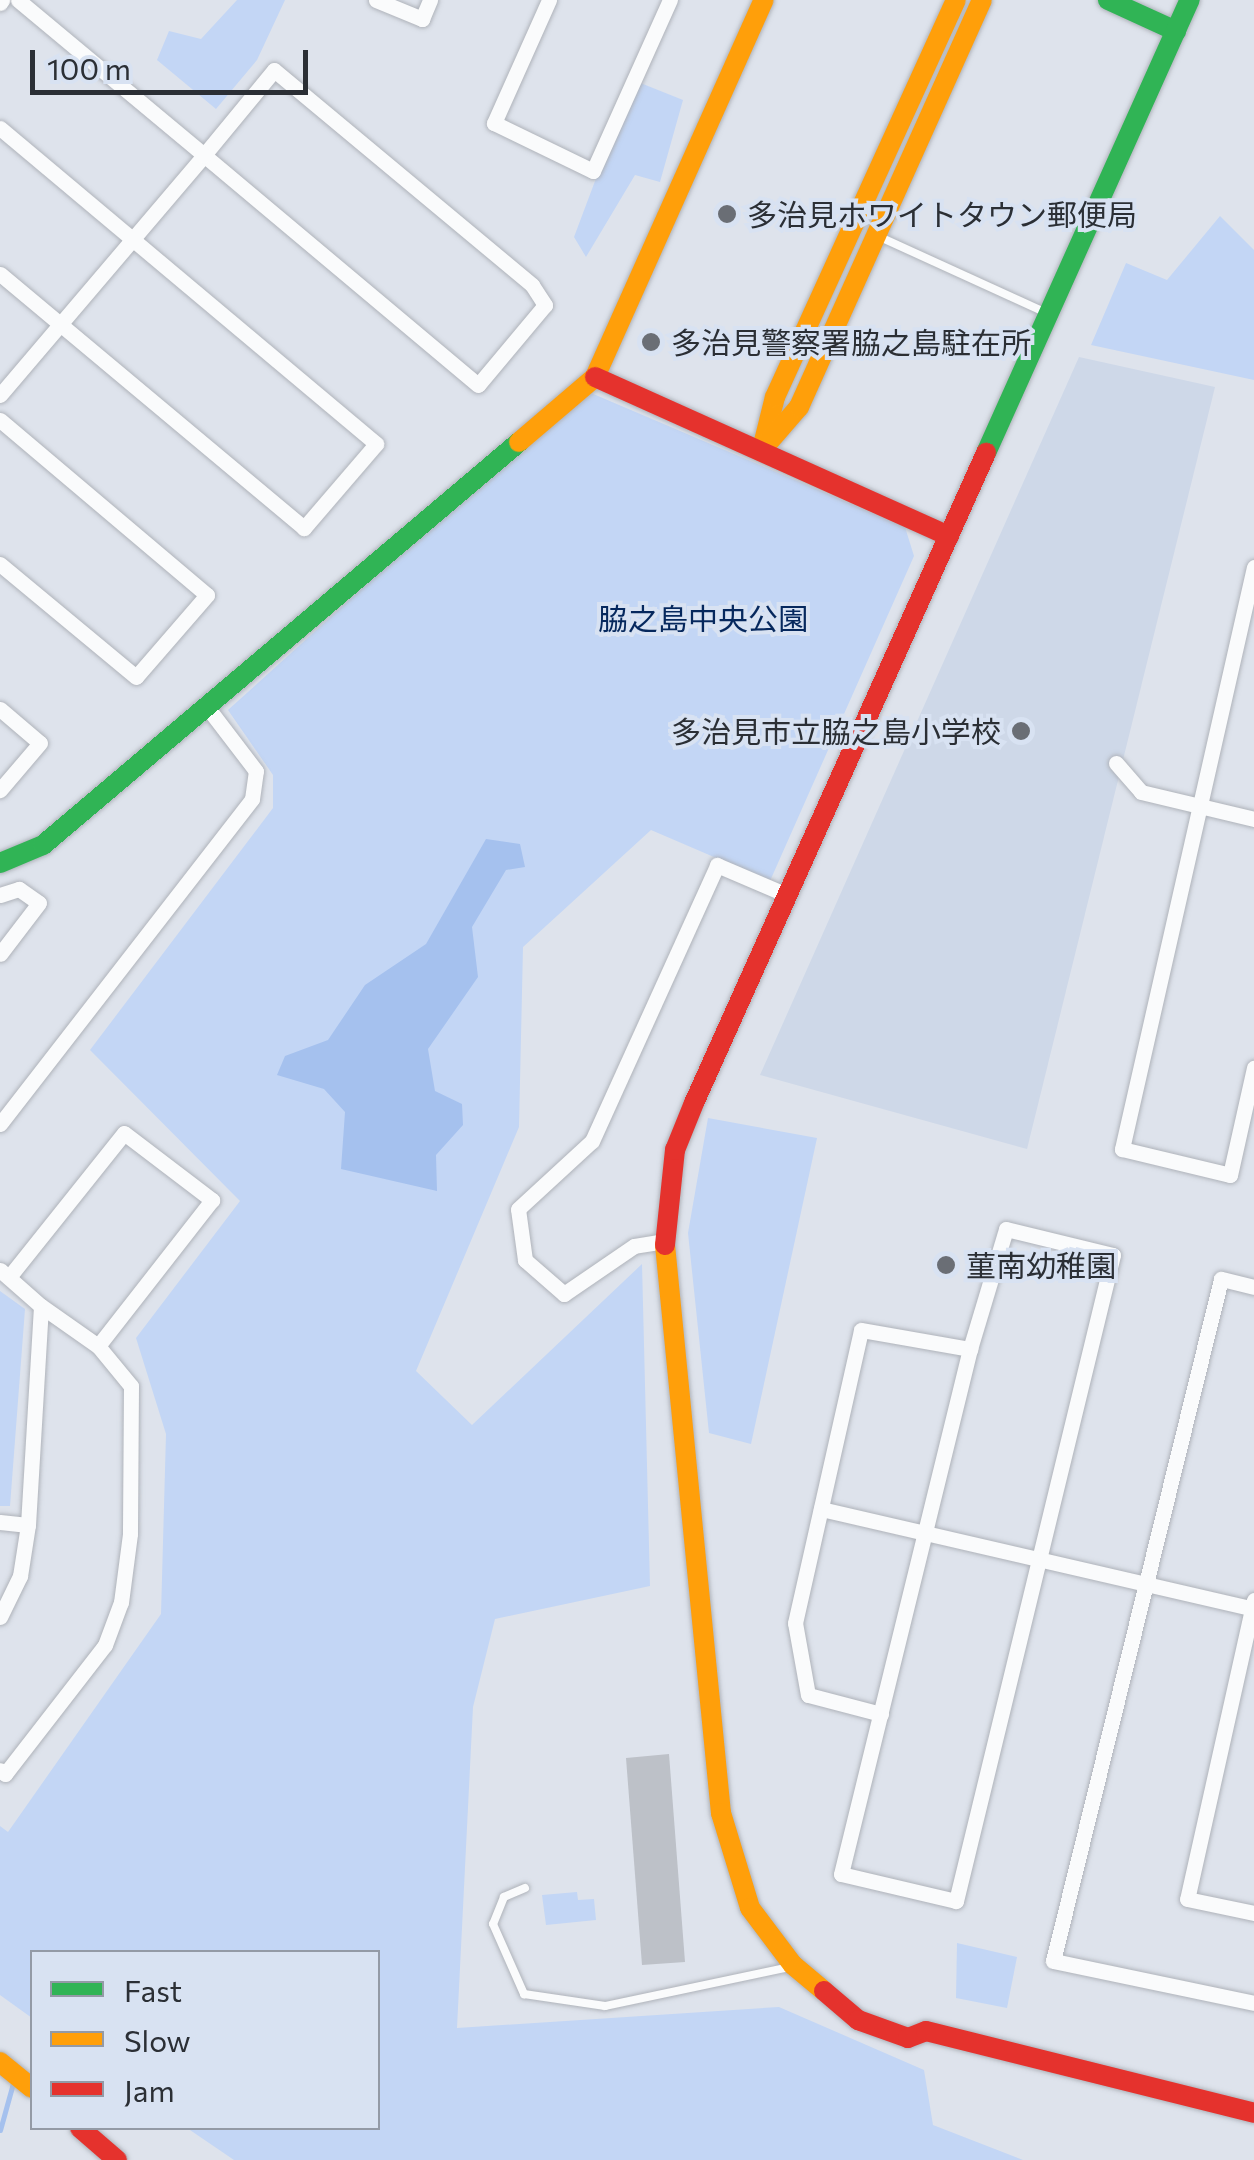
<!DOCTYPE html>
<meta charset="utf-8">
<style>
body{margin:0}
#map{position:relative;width:1254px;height:2160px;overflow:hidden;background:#dee3ec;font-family:Commissioner,"Noto Sans JP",sans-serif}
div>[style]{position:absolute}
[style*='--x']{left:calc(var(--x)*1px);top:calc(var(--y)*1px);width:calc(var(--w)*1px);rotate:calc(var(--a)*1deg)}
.built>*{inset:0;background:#ced8e8}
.green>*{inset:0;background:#c3d6f5}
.water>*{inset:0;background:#a5c1ee}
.stream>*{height:5px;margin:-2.5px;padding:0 2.5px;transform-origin:2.5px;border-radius:2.5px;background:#a5c1ee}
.building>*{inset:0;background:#bdc1c8}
.roads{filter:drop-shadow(0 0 2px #afb3ba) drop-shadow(0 0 2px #afb3ba)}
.lane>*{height:8px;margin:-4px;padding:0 4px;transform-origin:4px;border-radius:4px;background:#fafbfc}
.street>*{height:15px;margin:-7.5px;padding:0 7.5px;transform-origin:7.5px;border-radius:7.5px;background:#fafbfc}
.fast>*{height:20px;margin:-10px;padding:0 10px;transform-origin:10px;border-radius:10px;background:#30b455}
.slow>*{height:20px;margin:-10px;padding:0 10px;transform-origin:10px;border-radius:10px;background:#ff9f0a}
.jam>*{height:20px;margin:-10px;padding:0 10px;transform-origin:10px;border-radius:10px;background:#e5322d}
.dots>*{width:28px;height:28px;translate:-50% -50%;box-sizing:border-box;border:5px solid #d8e2f2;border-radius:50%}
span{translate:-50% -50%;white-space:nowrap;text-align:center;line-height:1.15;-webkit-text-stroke:8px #d8e2f2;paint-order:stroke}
.poi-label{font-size:30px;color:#2b2f35}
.left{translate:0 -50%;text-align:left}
.right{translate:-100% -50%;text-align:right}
.park-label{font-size:30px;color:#06285d}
.legend{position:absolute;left:30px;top:1950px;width:350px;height:180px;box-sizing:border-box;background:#d8e2f2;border:2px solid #939aa6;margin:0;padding:12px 18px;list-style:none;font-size:30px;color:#2b2f35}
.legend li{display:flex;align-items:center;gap:20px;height:50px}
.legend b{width:50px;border:2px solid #939aa6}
.scale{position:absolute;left:30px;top:50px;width:278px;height:45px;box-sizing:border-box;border:5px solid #2b2f35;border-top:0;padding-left:12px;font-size:30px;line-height:35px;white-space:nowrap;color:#2b2f35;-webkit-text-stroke:8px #d8e2f2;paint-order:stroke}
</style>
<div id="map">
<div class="built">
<div style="clip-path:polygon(1079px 357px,1215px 387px,1027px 1149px,760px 1075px)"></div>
</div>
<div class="green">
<div style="clip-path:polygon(237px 0,285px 0,257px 60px,216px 109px,157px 60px,169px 31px,201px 39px)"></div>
<div style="clip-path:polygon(633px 80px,683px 100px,660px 182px,635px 175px,586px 257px,574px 237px)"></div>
<div style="clip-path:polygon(1220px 216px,1254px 250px,1254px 380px,1091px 345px,1126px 263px,1167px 280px)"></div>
<div style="clip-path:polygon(591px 393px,905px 527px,914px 556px,770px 881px,651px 830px,523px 947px,519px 1127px,416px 1371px,472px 1425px,642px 1264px,650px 1586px,495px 1619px,473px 1707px,457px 2028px,779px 2007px,924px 2070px,933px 2125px,1023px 2160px,234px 2160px,187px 2128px,378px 2128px,378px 1952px,32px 1952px,32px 2018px,0 1995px,0 1826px,8px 1832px,161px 1614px,166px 1434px,136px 1338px,240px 1201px,90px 1050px,273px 808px,273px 775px,228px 710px,574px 397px)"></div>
<div style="clip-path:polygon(708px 1118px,817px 1138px,751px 1444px,709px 1433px,688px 1233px)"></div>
<div style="clip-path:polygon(0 1291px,25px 1309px,10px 1506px,0 1506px)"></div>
<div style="clip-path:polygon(577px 1892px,578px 1900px,594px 1899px,596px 1920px,546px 1925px,542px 1895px)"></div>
<div style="clip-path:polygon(957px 1943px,1017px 1957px,1007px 2008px,956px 1998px)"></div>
</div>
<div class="water">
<div style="clip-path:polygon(486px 839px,520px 844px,525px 867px,506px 870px,472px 927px,478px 977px,428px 1049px,435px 1091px,462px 1104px,463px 1125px,436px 1155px,437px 1191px,341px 1169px,345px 1112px,324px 1089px,277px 1075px,285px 1056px,328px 1040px,365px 985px,426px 944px)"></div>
</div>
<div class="stream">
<div style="--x:126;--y:1952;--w:1;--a:0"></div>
<div style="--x:0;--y:2130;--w:49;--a:-74.5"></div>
</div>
<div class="building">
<div style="clip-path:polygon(669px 1754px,685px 1962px,642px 1965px,626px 1758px)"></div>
</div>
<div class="roads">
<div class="lane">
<div style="--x:880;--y:237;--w:186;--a:24.5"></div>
<div style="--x:525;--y:1888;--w:23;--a:157"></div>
<div style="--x:504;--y:1897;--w:29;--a:112"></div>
<div style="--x:493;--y:1924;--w:77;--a:66.1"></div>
<div style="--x:524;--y:1994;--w:82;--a:8.4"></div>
<div style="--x:605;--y:2006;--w:189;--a:-11.9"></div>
</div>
<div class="street">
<div style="--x:376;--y:0;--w:50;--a:22.4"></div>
<div style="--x:422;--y:19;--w:21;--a:-67"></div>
<div style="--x:549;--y:0;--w:135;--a:114.1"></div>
<div style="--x:494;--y:123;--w:110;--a:25.9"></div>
<div style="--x:593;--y:171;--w:188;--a:-65.8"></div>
<div style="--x:0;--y:3;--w:4;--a:-56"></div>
<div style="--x:0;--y:128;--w:491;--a:40"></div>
<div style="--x:376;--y:444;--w:111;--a:130.6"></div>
<div style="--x:304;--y:528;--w:396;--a:-140.1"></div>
<div style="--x:0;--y:395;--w:315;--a:-49.6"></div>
<div style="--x:204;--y:155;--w:110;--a:-50.5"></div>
<div style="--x:274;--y:70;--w:336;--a:39.8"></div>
<div style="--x:532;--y:285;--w:24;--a:57"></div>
<div style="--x:545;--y:305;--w:104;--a:129.9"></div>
<div style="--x:478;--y:385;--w:358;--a:-140"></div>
<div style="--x:204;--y:155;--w:242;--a:-140.2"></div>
<div style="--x:0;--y:420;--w:271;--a:40.2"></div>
<div style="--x:207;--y:595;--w:108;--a:130.9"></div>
<div style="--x:136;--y:677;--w:177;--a:-140.3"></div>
<div style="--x:1254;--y:567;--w:597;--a:102.78"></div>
<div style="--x:1122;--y:1149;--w:111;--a:13.5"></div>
<div style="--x:1230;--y:1175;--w:110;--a:-77.4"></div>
<div style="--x:0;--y:709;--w:52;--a:40.4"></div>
<div style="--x:40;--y:743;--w:62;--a:130.4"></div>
<div style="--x:1116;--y:763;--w:38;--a:49"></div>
<div style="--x:1141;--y:792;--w:116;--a:13.4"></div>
<div style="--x:0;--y:895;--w:20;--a:-18"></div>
<div style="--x:19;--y:889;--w:24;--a:35"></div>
<div style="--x:39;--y:903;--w:64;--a:127.4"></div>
<div style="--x:0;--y:1124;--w:411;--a:-52.2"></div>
<div style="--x:252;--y:799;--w:28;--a:-82"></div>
<div style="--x:256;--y:771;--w:81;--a:-127.4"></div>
<div style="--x:1006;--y:1229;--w:110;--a:13.7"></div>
<div style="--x:1113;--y:1255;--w:665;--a:103.66"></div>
<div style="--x:956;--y:1901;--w:118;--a:-166.8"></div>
<div style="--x:841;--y:1874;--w:541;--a:-76.2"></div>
<div style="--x:970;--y:1349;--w:125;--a:-73.3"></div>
<div style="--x:665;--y:1241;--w:31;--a:171"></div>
<div style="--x:634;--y:1246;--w:85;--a:145.6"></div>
<div style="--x:564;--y:1294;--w:52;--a:-138.9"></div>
<div style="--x:525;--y:1260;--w:51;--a:-97.8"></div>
<div style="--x:518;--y:1209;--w:100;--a:-42.6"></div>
<div style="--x:592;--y:1141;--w:303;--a:-65.6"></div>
<div style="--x:717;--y:865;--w:76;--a:23.2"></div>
<div style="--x:0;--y:1270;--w:55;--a:41.3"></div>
<div style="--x:9;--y:1277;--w:184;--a:-51.4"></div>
<div style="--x:124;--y:1133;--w:111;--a:37.3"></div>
<div style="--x:212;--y:1200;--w:185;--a:128"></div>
<div style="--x:1254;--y:1287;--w:34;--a:-166"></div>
<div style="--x:1221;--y:1279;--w:702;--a:103.84"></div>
<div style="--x:1053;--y:1961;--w:205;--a:11.8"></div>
<div style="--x:821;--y:1509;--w:444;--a:13"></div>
<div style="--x:0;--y:1522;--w:28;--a:6"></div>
<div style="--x:28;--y:1525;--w:219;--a:-86.6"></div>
<div style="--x:41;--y:1306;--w:70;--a:35.1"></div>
<div style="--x:98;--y:1346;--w:52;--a:50.5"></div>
<div style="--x:131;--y:1386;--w:148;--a:90.4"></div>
<div style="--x:130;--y:1534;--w:69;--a:97.5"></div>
<div style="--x:121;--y:1602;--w:46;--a:110.4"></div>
<div style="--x:105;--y:1645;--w:163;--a:127.8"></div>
<div style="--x:5;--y:1774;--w:6;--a:-141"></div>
<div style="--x:1254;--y:1600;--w:306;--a:102.6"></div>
<div style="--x:1187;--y:1899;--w:68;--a:11.8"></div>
<div style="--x:0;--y:1617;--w:46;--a:-64"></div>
<div style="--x:20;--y:1576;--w:52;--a:-81.1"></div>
<div style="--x:881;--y:1714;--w:75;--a:-165.4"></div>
<div style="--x:808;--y:1695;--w:73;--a:-100.2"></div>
<div style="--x:795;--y:1623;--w:300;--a:-77.3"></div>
<div style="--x:861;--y:1330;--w:111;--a:9.9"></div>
</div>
<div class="fast">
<div style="--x:1108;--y:0;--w:75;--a:24.5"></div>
<div style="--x:986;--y:453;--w:497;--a:-65.8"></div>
<div style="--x:0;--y:863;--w:47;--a:-22.7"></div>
<div style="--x:43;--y:845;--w:624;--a:-40.25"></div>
</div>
<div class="slow">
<div style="--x:519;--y:442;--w:100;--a:-40.5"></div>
<div style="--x:595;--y:377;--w:413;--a:-65.9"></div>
<div style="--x:763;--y:445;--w:49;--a:-76"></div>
<div style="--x:775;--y:397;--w:436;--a:-65.5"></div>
<div style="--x:761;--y:451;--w:58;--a:-49.2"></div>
<div style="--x:799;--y:407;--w:446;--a:-65.8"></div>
<div style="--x:665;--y:1245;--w:571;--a:84.37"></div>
<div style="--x:721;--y:1813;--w:99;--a:73"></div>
<div style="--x:750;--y:1908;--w:71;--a:53"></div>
<div style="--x:793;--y:1965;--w:40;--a:40"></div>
<div style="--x:0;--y:2062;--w:41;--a:39.1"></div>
</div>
<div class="jam">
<div style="--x:595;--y:377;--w:388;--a:24.2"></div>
<div style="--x:665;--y:1245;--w:96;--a:-84"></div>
<div style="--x:675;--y:1150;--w:51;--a:-68"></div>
<div style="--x:694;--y:1103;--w:713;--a:-65.81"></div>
<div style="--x:824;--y:1991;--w:45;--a:40.5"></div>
<div style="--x:858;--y:2020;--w:53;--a:19.8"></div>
<div style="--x:908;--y:2038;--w:19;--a:-21"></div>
<div style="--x:926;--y:2031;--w:338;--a:14"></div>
<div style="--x:80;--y:2128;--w:49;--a:40.9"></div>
</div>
</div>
<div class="dots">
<div style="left:727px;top:214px;background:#6a6e75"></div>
<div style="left:651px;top:342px;background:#6a6e75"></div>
<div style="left:1021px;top:731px;background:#6a6e75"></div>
<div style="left:946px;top:1265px;background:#6a6e75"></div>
</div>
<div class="poi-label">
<span class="left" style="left:747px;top:214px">多治見ホワイトタウン郵便局</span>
<span class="left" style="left:671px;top:342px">多治見警察署脇之島駐在所</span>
<span class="right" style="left:1001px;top:731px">多治見市立脇之島小学校</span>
<span class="left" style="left:966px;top:1265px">菫南幼稚園</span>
</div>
<div class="park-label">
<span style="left:703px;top:618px">脇之島中央公園</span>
</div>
<ul class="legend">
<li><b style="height:12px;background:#30b455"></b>Fast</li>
<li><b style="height:12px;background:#ff9f0a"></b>Slow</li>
<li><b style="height:12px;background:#e5322d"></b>Jam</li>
</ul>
<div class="scale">100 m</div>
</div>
